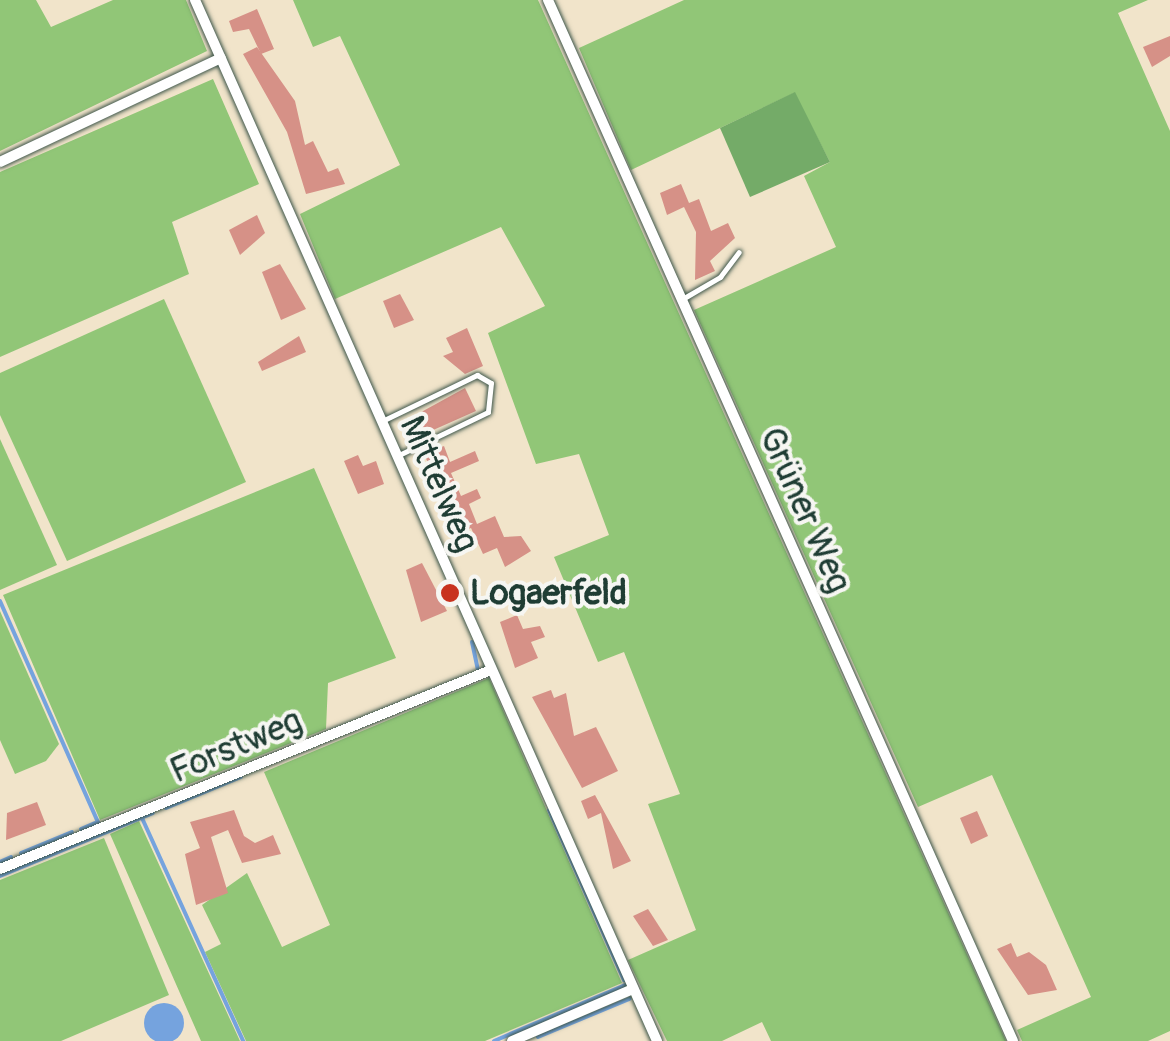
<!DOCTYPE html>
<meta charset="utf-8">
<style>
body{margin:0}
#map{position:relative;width:1170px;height:1041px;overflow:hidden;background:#f1e4ca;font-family:Pangolin,sans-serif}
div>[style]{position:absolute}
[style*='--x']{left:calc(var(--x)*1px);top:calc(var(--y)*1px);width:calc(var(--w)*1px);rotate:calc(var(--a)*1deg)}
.green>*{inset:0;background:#91c677}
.forest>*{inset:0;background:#74ab68}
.water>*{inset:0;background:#75a3de}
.round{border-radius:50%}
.stream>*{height:4px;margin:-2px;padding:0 2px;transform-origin:2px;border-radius:2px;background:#75a3de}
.building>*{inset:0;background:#d69187}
.roads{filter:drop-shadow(0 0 2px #3e564a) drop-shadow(0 0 2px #3e564a)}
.lane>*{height:5px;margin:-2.5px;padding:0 2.5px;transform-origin:2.5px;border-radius:2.5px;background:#fff}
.street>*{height:10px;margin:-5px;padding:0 5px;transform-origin:5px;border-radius:5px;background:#fff}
.dots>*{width:28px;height:28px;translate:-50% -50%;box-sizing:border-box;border:5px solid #f6f6f2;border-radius:50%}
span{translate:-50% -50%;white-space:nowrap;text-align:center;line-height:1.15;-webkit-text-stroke:8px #f6f6f2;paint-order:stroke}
.street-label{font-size:35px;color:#1f3d34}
.poi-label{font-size:35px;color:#1f3d34;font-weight:700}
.left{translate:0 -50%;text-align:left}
</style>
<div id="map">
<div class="green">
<div style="clip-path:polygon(0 0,36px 0,51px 27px,113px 0,186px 0,207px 51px,0 151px)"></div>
<div style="clip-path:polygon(293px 0,538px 0,1006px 1041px,771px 1041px,762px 1022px,722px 1041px,667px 1041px,628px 960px,696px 930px,648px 804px,680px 794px,624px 652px,598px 662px,554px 557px,609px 535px,579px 454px,536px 464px,488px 333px,545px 306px,501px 227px,335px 299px,300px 214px,400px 165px,340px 36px,313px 47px)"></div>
<div style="clip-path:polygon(684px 0,1148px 0,1118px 13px,1170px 131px,1170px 1031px,1148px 1041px,1022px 1041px,1017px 1030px,1091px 997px,992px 775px,918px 807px,694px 310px,836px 247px,804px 176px,830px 162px,794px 93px,631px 170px,579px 48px)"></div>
<div style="clip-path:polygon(213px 79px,259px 184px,172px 222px,189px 274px,0 357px,0 172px)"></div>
<div style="clip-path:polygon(164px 299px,246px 482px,67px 561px,0 415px,0 373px)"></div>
<div style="clip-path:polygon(0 439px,57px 565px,0 590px)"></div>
<div style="clip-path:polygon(314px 468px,396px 658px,328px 683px,326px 729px,100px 820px,3px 595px)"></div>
<div style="clip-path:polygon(0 611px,59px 744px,46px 761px,15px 774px,0 740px)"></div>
<div style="clip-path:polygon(489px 678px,622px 983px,485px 1041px,246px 1041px,205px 952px,221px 944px,202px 905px,247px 873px,282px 947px,330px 925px,264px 772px)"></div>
<div style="clip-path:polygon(139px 821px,200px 954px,240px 1041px,201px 1041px,110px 834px)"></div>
<div style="clip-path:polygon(104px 838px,169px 995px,61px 1041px,0 1041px,0 880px)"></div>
</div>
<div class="forest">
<div style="clip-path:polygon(795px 92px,830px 162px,750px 197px,720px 128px)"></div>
</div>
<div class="water">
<div class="round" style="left:144px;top:1003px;width:40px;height:40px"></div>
</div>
<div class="stream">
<div style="--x:0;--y:601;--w:244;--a:66.1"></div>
<div style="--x:472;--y:642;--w:29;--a:78"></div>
<div style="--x:166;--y:808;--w:81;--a:-22.5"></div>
<div style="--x:549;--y:810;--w:186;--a:66.2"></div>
<div style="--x:142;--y:818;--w:245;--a:65.6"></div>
<div style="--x:81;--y:829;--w:15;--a:-23"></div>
<div style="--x:21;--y:853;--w:55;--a:-22.4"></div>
<div style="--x:0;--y:862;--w:12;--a:-24"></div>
<div style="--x:0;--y:876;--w:165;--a:-22.4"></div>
<div style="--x:538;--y:1037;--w:99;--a:-22.7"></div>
<div style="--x:494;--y:1041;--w:142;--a:-23.1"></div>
</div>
<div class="building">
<div style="clip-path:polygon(257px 9px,274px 49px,261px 54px,249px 29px,233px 32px,229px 21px)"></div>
<div style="clip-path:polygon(1170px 36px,1170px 56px,1152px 67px,1143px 47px)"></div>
<div style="clip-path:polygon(257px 47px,295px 101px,305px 145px,313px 141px,328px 172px,338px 168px,345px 184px,306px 194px,287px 132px,243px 54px)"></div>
<div style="clip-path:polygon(681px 184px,689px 203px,699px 199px,711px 231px,728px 223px,735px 238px,710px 261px,715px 271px,695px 280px,696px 232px,684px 207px,667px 215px,660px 193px)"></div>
<div style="clip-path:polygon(257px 215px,265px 233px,240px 255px,229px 230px)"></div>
<div style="clip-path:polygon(280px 264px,306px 309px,281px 320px,262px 272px)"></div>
<div style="clip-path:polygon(400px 294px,414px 320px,394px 328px,383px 301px)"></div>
<div style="clip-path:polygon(467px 328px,483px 366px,465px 374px,443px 356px,453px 352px,446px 338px)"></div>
<div style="clip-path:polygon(299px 336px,306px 352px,262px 371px,258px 362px)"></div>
<div style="clip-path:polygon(465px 388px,476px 411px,422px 435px,414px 416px)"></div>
<div style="clip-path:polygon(444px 446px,450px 462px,475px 451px,479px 461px,451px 473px,461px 496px,477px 489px,481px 498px,469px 504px,477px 524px,495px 516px,504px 537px,521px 536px,531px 551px,505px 567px,497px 548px,483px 554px,471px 528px,459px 533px,424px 454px)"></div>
<div style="clip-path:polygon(358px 455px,363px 466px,376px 461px,384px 484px,358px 494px,344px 461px)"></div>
<div style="clip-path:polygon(422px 563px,447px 611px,421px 622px,406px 570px)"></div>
<div style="clip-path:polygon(517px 615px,523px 629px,540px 626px,545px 637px,531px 642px,538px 658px,515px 668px,500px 622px)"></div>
<div style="clip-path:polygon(551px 690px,554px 698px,566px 693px,574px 736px,596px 727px,618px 771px,582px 788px,532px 697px)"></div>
<div style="clip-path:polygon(595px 795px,631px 861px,613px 869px,601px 813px,588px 819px,581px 801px)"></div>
<div style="clip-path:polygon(37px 802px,46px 825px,6px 840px,7px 813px)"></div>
<div style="clip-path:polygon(234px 810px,244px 836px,255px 843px,273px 835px,281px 854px,242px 863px,228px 830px,211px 837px,228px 893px,196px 905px,185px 854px,200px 848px,190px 822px)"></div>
<div style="clip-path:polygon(977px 811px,988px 836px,971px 844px,960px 818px)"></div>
<div style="clip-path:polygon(648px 909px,668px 940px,653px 946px,633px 916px)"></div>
<div style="clip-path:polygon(1011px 943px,1017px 957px,1029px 952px,1046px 965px,1057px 990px,1028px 995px,997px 949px)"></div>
</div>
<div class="roads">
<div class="lane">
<div style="--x:684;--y:298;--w:42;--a:-30.3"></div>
<div style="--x:720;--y:277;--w:31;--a:-53"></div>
<div style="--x:382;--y:421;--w:106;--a:-25.8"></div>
<div style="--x:477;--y:375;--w:16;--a:30"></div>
<div style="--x:491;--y:383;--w:29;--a:96"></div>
<div style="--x:488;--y:412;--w:99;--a:154.2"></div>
</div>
<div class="street">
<div style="--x:195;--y:0;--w:1139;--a:66.07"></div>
<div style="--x:548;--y:0;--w:1140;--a:65.93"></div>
<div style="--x:0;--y:162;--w:244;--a:-25.2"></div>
<div style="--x:0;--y:869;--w:530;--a:-22.06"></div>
<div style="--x:512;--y:1041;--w:132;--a:-23.3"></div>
</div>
</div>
<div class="dots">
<div style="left:450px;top:593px;background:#c8321e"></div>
</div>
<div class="street-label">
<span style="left:439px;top:484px;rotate:66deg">Mittelweg</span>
<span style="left:805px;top:510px;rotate:66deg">Grüner Weg</span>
<span style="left:236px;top:746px;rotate:-23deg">Forstweg</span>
</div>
<div class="poi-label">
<span class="left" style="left:470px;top:593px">Logaerfeld</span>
</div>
</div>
